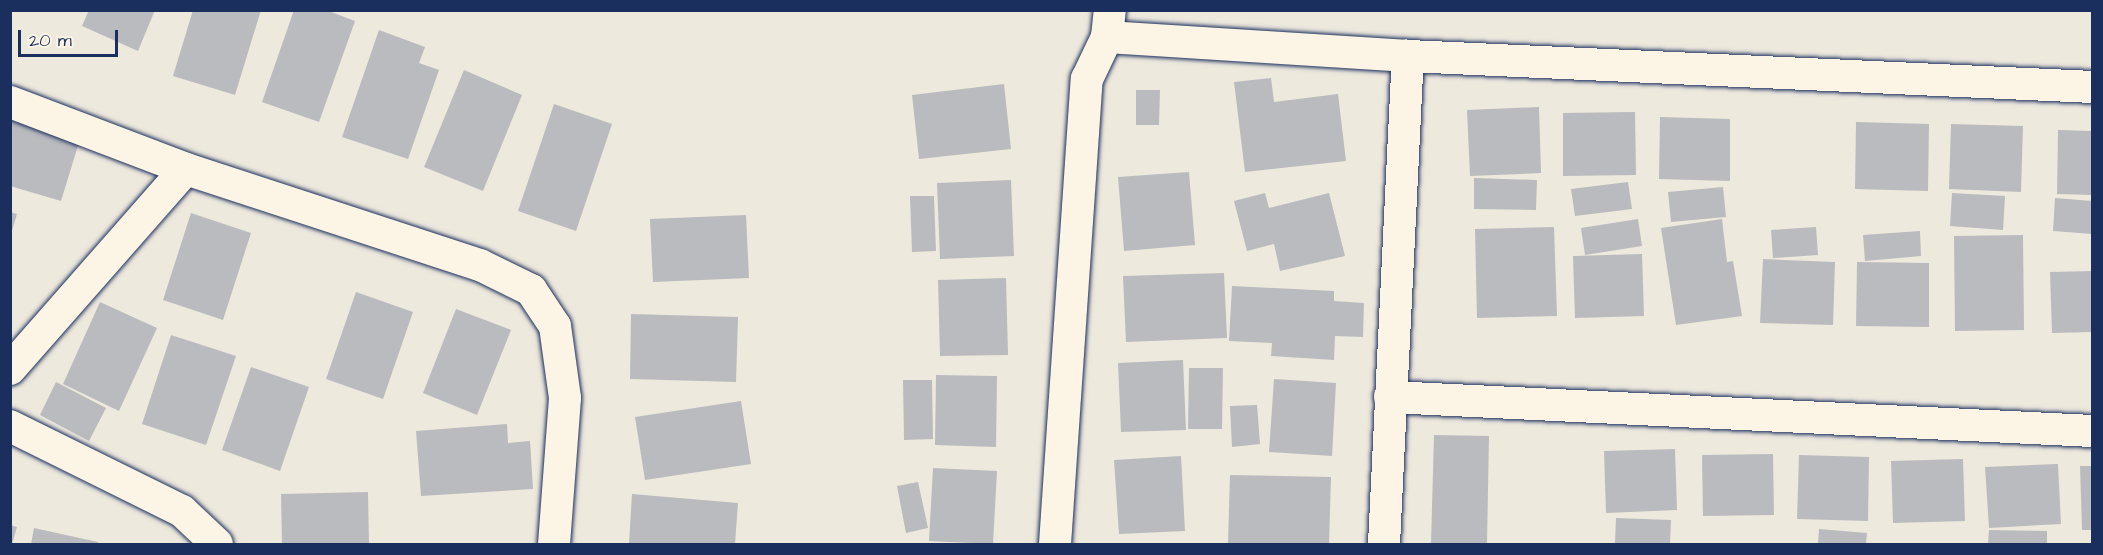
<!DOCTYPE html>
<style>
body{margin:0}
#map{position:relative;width:2103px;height:555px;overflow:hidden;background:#eee9dd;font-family:"Architects Daughter",sans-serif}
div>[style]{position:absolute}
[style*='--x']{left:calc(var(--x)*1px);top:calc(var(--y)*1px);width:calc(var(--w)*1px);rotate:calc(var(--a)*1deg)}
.building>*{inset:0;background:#babbbe}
.roads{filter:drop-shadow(0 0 2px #1b2f5e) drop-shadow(0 0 2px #1b2f5e)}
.minor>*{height:32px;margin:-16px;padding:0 16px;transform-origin:16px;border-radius:16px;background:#fcf5e5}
span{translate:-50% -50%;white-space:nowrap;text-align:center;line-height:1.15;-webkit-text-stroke:5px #fcf5e5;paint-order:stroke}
.frame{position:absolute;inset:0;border:12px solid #1b2f5e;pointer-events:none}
.scale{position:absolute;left:18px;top:30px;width:100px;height:27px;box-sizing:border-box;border:3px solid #1b2f5e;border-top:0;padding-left:8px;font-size:18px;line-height:21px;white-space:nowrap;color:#1b2f5e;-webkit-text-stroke:4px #fcf5e5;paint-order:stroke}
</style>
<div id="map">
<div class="building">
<div style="clip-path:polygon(89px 10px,155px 10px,138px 51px,82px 26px)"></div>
<div style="clip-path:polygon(193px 10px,261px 10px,235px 95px,173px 76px)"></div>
<div style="clip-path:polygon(294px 10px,326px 10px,355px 21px,319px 122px,262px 102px)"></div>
<div style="clip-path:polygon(379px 30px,425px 47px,419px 63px,439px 70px,408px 159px,342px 137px)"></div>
<div style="clip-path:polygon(464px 70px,522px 95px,483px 191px,424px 167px)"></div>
<div style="clip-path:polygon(1271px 78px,1274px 102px,1338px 94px,1346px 161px,1245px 172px,1234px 82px)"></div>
<div style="clip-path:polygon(1004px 84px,1011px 149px,919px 159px,912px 95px)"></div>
<div style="clip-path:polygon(1136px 90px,1160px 90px,1159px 125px,1136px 125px)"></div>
<div style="clip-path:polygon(554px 104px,612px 124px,576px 231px,518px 211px)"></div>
<div style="clip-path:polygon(1539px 107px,1541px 173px,1470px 176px,1467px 110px)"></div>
<div style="clip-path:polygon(1635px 112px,1636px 175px,1563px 176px,1563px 113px)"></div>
<div style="clip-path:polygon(1660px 117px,1730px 119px,1730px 181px,1659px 179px)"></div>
<div style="clip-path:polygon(10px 118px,80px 139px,61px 201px,10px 186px)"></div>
<div style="clip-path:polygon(1856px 122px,1929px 124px,1928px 191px,1855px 189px)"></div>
<div style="clip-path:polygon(1951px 124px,2023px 126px,2021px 192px,1949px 189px)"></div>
<div style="clip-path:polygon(2058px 130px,2092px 131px,2092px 195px,2057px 194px)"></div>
<div style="clip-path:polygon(1189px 172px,1195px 245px,1124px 251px,1118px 177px)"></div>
<div style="clip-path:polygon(1474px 178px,1537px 180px,1536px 210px,1474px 209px)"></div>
<div style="clip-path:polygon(1011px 180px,1014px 256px,940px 259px,937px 183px)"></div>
<div style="clip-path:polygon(1628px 182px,1632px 209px,1575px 216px,1571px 189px)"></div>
<div style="clip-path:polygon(1723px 187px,1726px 217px,1671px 222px,1668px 192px)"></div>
<div style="clip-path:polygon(1265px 193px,1269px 208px,1329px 193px,1345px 256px,1280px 271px,1274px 244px,1247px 251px,1234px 201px)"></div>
<div style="clip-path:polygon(1952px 193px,2005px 196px,2003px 230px,1950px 226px)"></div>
<div style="clip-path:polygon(910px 196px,934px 196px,936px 251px,912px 252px)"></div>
<div style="clip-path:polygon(2055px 198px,2092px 201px,2092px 234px,2053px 231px)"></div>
<div style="clip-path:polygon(10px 212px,17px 214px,11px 234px,10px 234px)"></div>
<div style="clip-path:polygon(191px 213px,251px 233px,223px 320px,163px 300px)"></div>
<div style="clip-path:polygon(746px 215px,749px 278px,653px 282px,650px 219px)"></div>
<div style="clip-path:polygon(1638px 219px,1642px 246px,1585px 255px,1581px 228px)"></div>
<div style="clip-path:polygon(1722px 219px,1727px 262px,1733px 261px,1742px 316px,1676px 325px,1661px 228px)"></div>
<div style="clip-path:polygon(1554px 227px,1557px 316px,1477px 318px,1475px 229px)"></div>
<div style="clip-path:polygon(1816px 227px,1818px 255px,1773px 258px,1771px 230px)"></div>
<div style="clip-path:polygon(1920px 231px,1921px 256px,1865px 261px,1863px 235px)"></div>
<div style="clip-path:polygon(2023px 235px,2024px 330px,1955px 331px,1954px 236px)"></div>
<div style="clip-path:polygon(1642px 254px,1644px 316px,1575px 318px,1573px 256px)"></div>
<div style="clip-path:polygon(1763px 259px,1835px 262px,1833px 325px,1760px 323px)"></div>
<div style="clip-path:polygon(1857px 262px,1929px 263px,1929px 327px,1856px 326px)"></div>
<div style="clip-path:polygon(2092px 271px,2092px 332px,2052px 333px,2050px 272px)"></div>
<div style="clip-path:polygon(1224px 273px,1227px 338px,1126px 342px,1123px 276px)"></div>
<div style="clip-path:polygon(1006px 278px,1008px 355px,940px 356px,938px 280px)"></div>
<div style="clip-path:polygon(1232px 286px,1334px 291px,1334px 301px,1364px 303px,1363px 337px,1335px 336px,1334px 360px,1271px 356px,1272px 343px,1229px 341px)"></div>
<div style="clip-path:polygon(356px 292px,413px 312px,383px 399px,326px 379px)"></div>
<div style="clip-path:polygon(100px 302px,157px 328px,119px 411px,63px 384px)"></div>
<div style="clip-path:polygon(456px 309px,511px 330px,477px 415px,423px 393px)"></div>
<div style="clip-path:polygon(631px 314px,738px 317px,736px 382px,630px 379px)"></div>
<div style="clip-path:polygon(171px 335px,236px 356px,206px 445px,142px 424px)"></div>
<div style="clip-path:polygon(1183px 360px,1186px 430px,1121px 432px,1118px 363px)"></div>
<div style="clip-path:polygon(251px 367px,309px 387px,280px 471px,222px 450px)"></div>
<div style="clip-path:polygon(1189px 368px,1223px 368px,1222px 429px,1188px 429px)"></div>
<div style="clip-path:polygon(936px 375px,997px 376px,996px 447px,935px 445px)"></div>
<div style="clip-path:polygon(1274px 379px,1336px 383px,1332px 456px,1269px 452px)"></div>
<div style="clip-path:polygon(903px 380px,932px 380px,933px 439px,904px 440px)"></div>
<div style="clip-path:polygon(56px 382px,106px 408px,89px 441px,40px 415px)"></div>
<div style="clip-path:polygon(741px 401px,751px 464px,645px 480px,635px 417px)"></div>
<div style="clip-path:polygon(1257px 405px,1260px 444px,1232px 447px,1230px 406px)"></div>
<div style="clip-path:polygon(507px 424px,508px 443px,530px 441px,533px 489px,421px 496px,416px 431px)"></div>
<div style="clip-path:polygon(1434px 435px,1489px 436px,1487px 544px,1431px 544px)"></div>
<div style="clip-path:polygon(1675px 449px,1677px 510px,1606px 513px,1604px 451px)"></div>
<div style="clip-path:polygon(1773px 454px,1774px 515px,1703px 516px,1702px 455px)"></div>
<div style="clip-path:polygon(1799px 455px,1869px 457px,1868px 521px,1797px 519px)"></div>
<div style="clip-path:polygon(1181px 456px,1185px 531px,1119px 534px,1114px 460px)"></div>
<div style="clip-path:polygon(1963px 459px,1965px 521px,1893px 523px,1891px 461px)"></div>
<div style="clip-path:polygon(2058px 464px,2061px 524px,1989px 528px,1985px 467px)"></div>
<div style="clip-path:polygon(2080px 466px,2092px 466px,2092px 530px,2082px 530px)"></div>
<div style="clip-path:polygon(933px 468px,997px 471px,993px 544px,929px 541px)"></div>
<div style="clip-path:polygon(1230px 475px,1331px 477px,1329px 544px,1228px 544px)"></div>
<div style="clip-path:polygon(918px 482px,928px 528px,906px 533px,897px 486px)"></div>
<div style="clip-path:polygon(368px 492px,369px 544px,282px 544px,281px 494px)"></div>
<div style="clip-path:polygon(632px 494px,738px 503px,735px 544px,629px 544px)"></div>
<div style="clip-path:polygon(1616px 518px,1671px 520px,1670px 544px,1615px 544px)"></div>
<div style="clip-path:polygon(10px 525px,17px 527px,12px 544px,10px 544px)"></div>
<div style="clip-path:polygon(34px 528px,98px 542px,98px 544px,31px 544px)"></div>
<div style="clip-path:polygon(1819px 529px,1867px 533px,1866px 544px,1818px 544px)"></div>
<div style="clip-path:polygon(1989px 530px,2047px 531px,2047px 544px,1988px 544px)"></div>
</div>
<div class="roads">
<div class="minor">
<div style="--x:1107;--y:37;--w:302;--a:3.6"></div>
<div style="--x:1408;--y:56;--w:685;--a:2.59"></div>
<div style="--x:10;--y:102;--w:188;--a:20.8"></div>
<div style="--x:186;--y:169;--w:309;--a:18.1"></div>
<div style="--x:480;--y:265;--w:57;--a:26.1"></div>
<div style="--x:531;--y:290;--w:43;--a:56.3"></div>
<div style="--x:555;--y:326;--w:73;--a:82.1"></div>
<div style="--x:565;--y:398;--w:146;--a:94.3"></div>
<div style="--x:10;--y:369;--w:266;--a:-48.7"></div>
<div style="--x:1390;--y:397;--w:703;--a:2.77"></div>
<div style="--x:10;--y:426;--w:192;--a:26.3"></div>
<div style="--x:182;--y:511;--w:48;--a:43.3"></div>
<div style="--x:1055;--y:544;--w:466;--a:-86.1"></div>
<div style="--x:1087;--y:79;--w:47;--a:-64.5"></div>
<div style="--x:1107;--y:37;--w:27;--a:-84"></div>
<div style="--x:1384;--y:544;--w:489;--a:-87.2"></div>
</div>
</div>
<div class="frame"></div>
<div class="scale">20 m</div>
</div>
